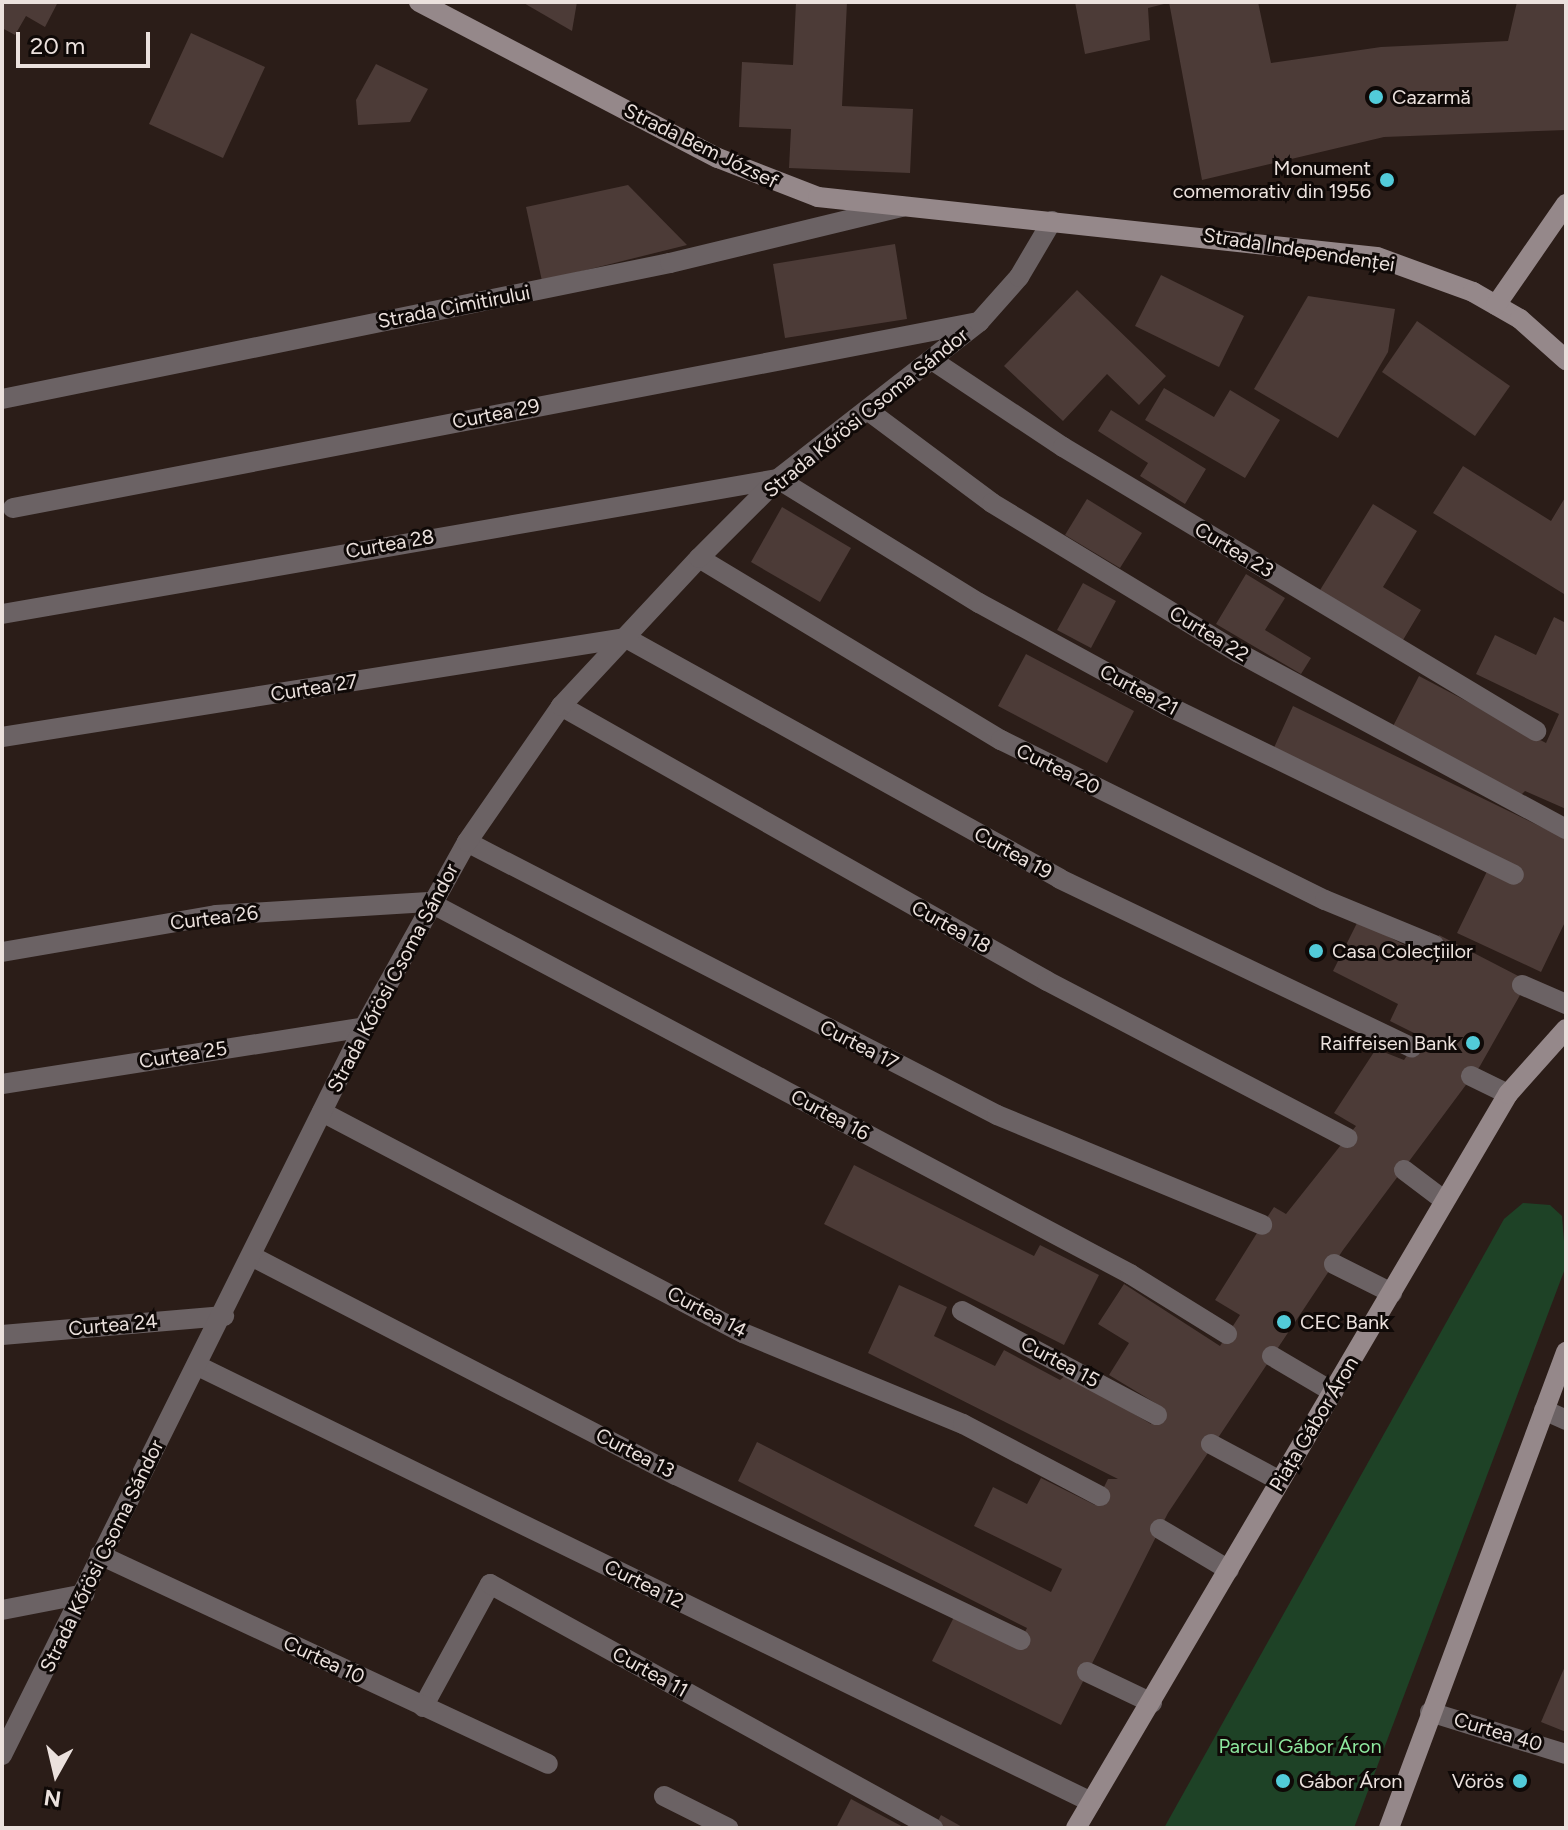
<!DOCTYPE html>
<meta charset="utf-8">
<style>
body{margin:0}
#map{position:relative;width:1568px;height:1830px;overflow:hidden;background:#2b1d18;font-family:Figtree,sans-serif}
div>[style]{position:absolute}
[style*='--x']{left:calc(var(--x)*1px);top:calc(var(--y)*1px);width:calc(var(--w)*1px);rotate:calc(var(--a)*1deg)}
.green>*{inset:0;background:#1e4226}
.building>*{inset:0;background:#4c3b37}
.lane>*{height:20px;margin:-10px;padding:0 10px;transform-origin:10px;border-radius:10px;background:#6b6264}
.street>*{height:20px;margin:-10px;padding:0 10px;transform-origin:10px;border-radius:10px;background:#6b6264}
.secondary>*{height:20px;margin:-10px;padding:0 10px;transform-origin:10px;border-radius:10px;background:#95888a}
.dots>*{width:22px;height:22px;translate:-50% -50%;box-sizing:border-box;border:4px solid #0f0907;border-radius:50%}
span{translate:-50% -50%;white-space:nowrap;text-align:center;line-height:1.15;-webkit-text-stroke:6px #0f0907;paint-order:stroke}
.poi-label{font-size:20px;color:#ebe1dd}
.left{translate:0 -50%;text-align:left}
.right{translate:-100% -50%;text-align:right}
.street-label{font-size:20px;color:#ebe1dd}
.park-label{font-size:20px;color:#8de79e}
.frame{position:absolute;inset:0;border:4px solid #ebe1dd;pointer-events:none}
.north{position:absolute;left:16px;top:1734px;width:80px;height:80px;-webkit-text-stroke:6px #0f0907;paint-order:stroke;rotate:188deg;font-size:22px;font-weight:700;line-height:32px;text-align:center;color:#ebe1dd}
.north::after{content:'';display:block;margin:auto;width:28px;height:36px;background:#ebe1dd;clip-path:polygon(50% 0,100% 100%,50% 72%,0 100%)}
.scale{position:absolute;left:16px;top:32px;width:134px;height:36px;box-sizing:border-box;border:4px solid #ebe1dd;border-top:0;padding-left:10px;font-size:24px;line-height:28px;white-space:nowrap;color:#ebe1dd;-webkit-text-stroke:6px #0f0907;paint-order:stroke}
</style>
<div id="map">
<div class="green">
<div style="clip-path:polygon(1523px 1203px,1550px 1205px,1562px 1216px,1566px 1266px,1354px 1828px,1164px 1828px,1504px 1219px)"></div>
</div>
<div class="building">
<div style="clip-path:polygon(2px 2px,58px 2px,45px 27px,26px 16px,15px 35px,2px 28px)"></div>
<div style="clip-path:polygon(522px 2px,577px 2px,572px 31px)"></div>
<div style="clip-path:polygon(796px 2px,847px 2px,842px 106px,913px 109px,910px 173px,789px 168px,791px 129px,739px 127px,742px 62px,793px 65px)"></div>
<div style="clip-path:polygon(1075px 2px,1168px 2px,1168px 3px,1148px 8px,1150px 40px,1085px 54px)"></div>
<div style="clip-path:polygon(1169px 2px,1258px 2px,1271px 63px,1381px 47px,1508px 41px,1517px 2px,1566px 2px,1566px 130px,1384px 137px,1202px 180px)"></div>
<div style="clip-path:polygon(191px 33px,265px 67px,223px 158px,149px 124px)"></div>
<div style="clip-path:polygon(376px 64px,428px 89px,410px 122px,358px 125px,356px 100px)"></div>
<div style="clip-path:polygon(628px 185px,687px 245px,542px 281px,526px 207px)"></div>
<div style="clip-path:polygon(895px 244px,907px 319px,785px 338px,773px 264px)"></div>
<div style="clip-path:polygon(1161px 275px,1244px 316px,1219px 367px,1135px 326px)"></div>
<div style="clip-path:polygon(1077px 290px,1166px 376px,1139px 405px,1107px 374px,1063px 421px,1004px 366px)"></div>
<div style="clip-path:polygon(1308px 296px,1395px 309px,1388px 352px,1338px 438px,1254px 389px)"></div>
<div style="clip-path:polygon(1417px 321px,1510px 386px,1475px 436px,1382px 372px)"></div>
<div style="clip-path:polygon(1164px 388px,1214px 417px,1230px 390px,1280px 420px,1245px 478px,1145px 420px)"></div>
<div style="clip-path:polygon(1111px 410px,1206px 469px,1185px 504px,1140px 476px,1148px 463px,1098px 431px)"></div>
<div style="clip-path:polygon(1463px 466px,1551px 521px,1566px 496px,1564px 594px,1433px 513px)"></div>
<div style="clip-path:polygon(1087px 499px,1142px 533px,1120px 568px,1065px 535px)"></div>
<div style="clip-path:polygon(1373px 504px,1417px 531px,1383px 587px,1421px 610px,1400px 645px,1317px 595px)"></div>
<div style="clip-path:polygon(782px 507px,851px 548px,820px 602px,751px 562px)"></div>
<div style="clip-path:polygon(1246px 574px,1285px 598px,1265px 630px,1311px 658px,1301px 674px,1216px 624px)"></div>
<div style="clip-path:polygon(1083px 583px,1116px 601px,1091px 648px,1057px 630px)"></div>
<div style="clip-path:polygon(1554px 617px,1566px 623px,1566px 809px,1525px 791px,1517px 799px,1390px 732px,1419px 676px,1546px 743px,1559px 714px,1476px 674px,1495px 635px,1536px 655px)"></div>
<div style="clip-path:polygon(1026px 654px,1134px 711px,1107px 763px,998px 706px)"></div>
<div style="clip-path:polygon(1293px 706px,1566px 839px,1566px 920px,1541px 972px,1457px 933px,1493px 859px,1272px 752px)"></div>
<div style="clip-path:polygon(1358px 921px,1428px 957px,1439px 935px,1528px 981px,1480px 1066px,1343px 1250px,1168px 1513px,1061px 1725px,932px 1661px,956px 1613px,1019px 1644px,1027px 1628px,738px 1481px,757px 1442px,1051px 1592px,1062px 1569px,974px 1526px,993px 1487px,1027px 1504px,1041px 1478px,1095px 1505px,1108px 1479px,1118px 1479px,868px 1353px,899px 1285px,947px 1307px,934px 1336px,995px 1366px,1004px 1350px,1060px 1380px,1067px 1374px,1151px 1424px,1162px 1407px,1109px 1375px,1129px 1343px,1098px 1324px,1124px 1284px,1220px 1346px,1240px 1315px,1215px 1300px,1262px 1225px,1274px 1207px,1286px 1214px,1356px 1126px,1334px 1113px,1376px 1049px,1404px 1060px,1420px 1036px,1390px 1021px,1398px 1004px,1333px 971px)"></div>
<div style="clip-path:polygon(854px 1165px,1034px 1256px,1040px 1245px,1099px 1275px,1064px 1345px,824px 1224px)"></div>
<div style="clip-path:polygon(1566px 1664px,1566px 1732px,1541px 1722px)"></div>
<div style="clip-path:polygon(851px 1799px,905px 1828px,836px 1828px)"></div>
<div style="clip-path:polygon(941px 1815px,964px 1828px,934px 1828px)"></div>
</div>
<div class="lane">
<div style="--x:935;--y:362;--w:154;--a:33.6"></div>
<div style="--x:1063;--y:447;--w:552;--a:30.98"></div>
<div style="--x:870;--y:412;--w:152;--a:36.7"></div>
<div style="--x:992;--y:503;--w:289;--a:31.3"></div>
<div style="--x:1239;--y:653;--w:371;--a:28.3"></div>
<div style="--x:13;--y:508;--w:984;--a:-10.9"></div>
<div style="--x:699;--y:558;--w:353;--a:31.1"></div>
<div style="--x:1001;--y:740;--w:361;--a:26.3"></div>
<div style="--x:1325;--y:900;--w:118;--a:22.4"></div>
<div style="--x:2;--y:614;--w:788;--a:-9.87"></div>
<div style="--x:778;--y:479;--w:236;--a:31.7"></div>
<div style="--x:979;--y:603;--w:213;--a:28.6"></div>
<div style="--x:1166;--y:705;--w:387;--a:26"></div>
<div style="--x:561;--y:706;--w:558;--a:29.5"></div>
<div style="--x:1047;--y:981;--w:339;--a:27.6"></div>
<div style="--x:2;--y:737;--w:632;--a:-9.02"></div>
<div style="--x:626;--y:638;--w:496;--a:29"></div>
<div style="--x:1060;--y:879;--w:390;--a:25.6"></div>
<div style="--x:467;--y:842;--w:596;--a:27.25"></div>
<div style="--x:997;--y:1115;--w:287;--a:22.5"></div>
<div style="--x:2;--y:952;--w:217;--a:-9.8"></div>
<div style="--x:216;--y:915;--w:213;--a:-3.5"></div>
<div style="--x:429;--y:902;--w:794;--a:27.95"></div>
<div style="--x:1130;--y:1274;--w:114;--a:31.7"></div>
<div style="--x:1522;--y:985;--w:48;--a:23.4"></div>
<div style="--x:1471;--y:1076;--w:41;--a:25.9"></div>
<div style="--x:2;--y:1084;--w:366;--a:-8.9"></div>
<div style="--x:322;--y:1112;--w:475;--a:27.7"></div>
<div style="--x:743;--y:1333;--w:238;--a:22.5"></div>
<div style="--x:963;--y:1424;--w:155;--a:27.7"></div>
<div style="--x:1404;--y:1170;--w:51;--a:37.1"></div>
<div style="--x:253;--y:1257;--w:476;--a:27.3"></div>
<div style="--x:676;--y:1475;--w:382;--a:25.6"></div>
<div style="--x:1334;--y:1264;--w:65;--a:26.6"></div>
<div style="--x:962;--y:1311;--w:221;--a:28.1"></div>
<div style="--x:2;--y:1335;--w:223;--a:-4.9"></div>
<div style="--x:1272;--y:1356;--w:71;--a:30.5"></div>
<div style="--x:198;--y:1366;--w:994;--a:26.02"></div>
<div style="--x:1544;--y:1410;--w:24;--a:24"></div>
<div style="--x:1211;--y:1444;--w:78;--a:28.2"></div>
<div style="--x:1160;--y:1529;--w:80;--a:30.7"></div>
<div style="--x:1087;--y:1672;--w:72;--a:25.5"></div>
<div style="--x:423;--y:1707;--w:140;--a:-61.4"></div>
<div style="--x:490;--y:1584;--w:506;--a:28.85"></div>
<div style="--x:1430;--y:1712;--w:142;--a:17.2"></div>
<div style="--x:664;--y:1796;--w:72;--a:26.6"></div>
</div>
<div class="street">
<div style="--x:2;--y:399;--w:682;--a:-11.51"></div>
<div style="--x:670;--y:263;--w:239;--a:-13.6"></div>
<div style="--x:100;--y:1555;--w:494;--a:25"></div>
<div style="--x:2;--y:1610;--w:84;--a:-11"></div>
<div style="--x:2;--y:1755;--w:813;--a:-63.56"></div>
<div style="--x:364;--y:1027;--w:212;--a:-60.9"></div>
<div style="--x:467;--y:842;--w:165;--a:-55.3"></div>
<div style="--x:561;--y:706;--w:202;--a:-47"></div>
<div style="--x:699;--y:558;--w:112;--a:-45"></div>
<div style="--x:778;--y:479;--w:255;--a:-38"></div>
<div style="--x:979;--y:322;--w:60;--a:-48.4"></div>
<div style="--x:1019;--y:277;--w:65;--a:-59.5"></div>
</div>
<div class="secondary">
<div style="--x:419;--y:2;--w:337;--a:27.6"></div>
<div style="--x:718;--y:158;--w:107;--a:21.3"></div>
<div style="--x:818;--y:197;--w:562;--a:6.13"></div>
<div style="--x:1377;--y:257;--w:102;--a:20"></div>
<div style="--x:1473;--y:292;--w:54;--a:29.9"></div>
<div style="--x:1520;--y:319;--w:62;--a:41.7"></div>
<div style="--x:1496;--y:305;--w:123;--a:-55.3"></div>
<div style="--x:1076;--y:1828;--w:852;--a:-59.52"></div>
<div style="--x:1508;--y:1094;--w:87;--a:-48.3"></div>
<div style="--x:1389;--y:1828;--w:508;--a:-69.6"></div>
</div>
<div class="dots">
<div style="left:1376px;top:97px;background:#52cbd9"></div>
<div style="left:1387px;top:180px;background:#52cbd9"></div>
<div style="left:1316px;top:951px;background:#52cbd9"></div>
<div style="left:1473px;top:1043px;background:#52cbd9"></div>
<div style="left:1284px;top:1322px;background:#52cbd9"></div>
<div style="left:1283px;top:1781px;background:#52cbd9"></div>
<div style="left:1520px;top:1781px;background:#52cbd9"></div>
</div>
<div class="poi-label">
<span class="left" style="left:1392px;top:97px">Cazarmă</span>
<span class="right" style="left:1371px;top:180px">Monument<br>comemorativ din 1956</span>
<span class="left" style="left:1332px;top:951px">Casa Colecțiilor</span>
<span class="right" style="left:1457px;top:1043px">Raiffeisen Bank</span>
<span class="left" style="left:1300px;top:1322px">CEC Bank</span>
<span class="left" style="left:1299px;top:1781px">Gábor Áron</span>
<span class="right" style="left:1504px;top:1781px">Vörös</span>
</div>
<div class="street-label">
<span style="left:701px;top:146px;rotate:26deg">Strada Bem József</span>
<span style="left:1299px;top:250px;rotate:9deg">Strada Independenței</span>
<span style="left:454px;top:307px;rotate:-11deg">Strada Cimitirului</span>
<span style="left:866px;top:413px;rotate:-39deg">Strada Kőrösi Csoma Sándor</span>
<span style="left:496px;top:414px;rotate:-11deg">Curtea 29</span>
<span style="left:390px;top:544px;rotate:-10deg">Curtea 28</span>
<span style="left:1234px;top:550px;rotate:31deg">Curtea 23</span>
<span style="left:1209px;top:634px;rotate:31deg">Curtea 22</span>
<span style="left:314px;top:688px;rotate:-9deg">Curtea 27</span>
<span style="left:1139px;top:690px;rotate:28deg">Curtea 21</span>
<span style="left:1058px;top:769px;rotate:26deg">Curtea 20</span>
<span style="left:1013px;top:853px;rotate:29deg">Curtea 19</span>
<span style="left:214px;top:918px;rotate:-7deg">Curtea 26</span>
<span style="left:951px;top:927px;rotate:29deg">Curtea 18</span>
<span style="left:393px;top:978px;rotate:-62deg">Strada Kőrösi Csoma Sándor</span>
<span style="left:859px;top:1045px;rotate:27deg">Curtea 17</span>
<span style="left:183px;top:1055px;rotate:-9deg">Curtea 25</span>
<span style="left:830px;top:1115px;rotate:28deg">Curtea 16</span>
<span style="left:707px;top:1312px;rotate:28deg">Curtea 14</span>
<span style="left:113px;top:1325px;rotate:-5deg">Curtea 24</span>
<span style="left:1060px;top:1362px;rotate:28deg">Curtea 15</span>
<span style="left:1314px;top:1424px;rotate:-59deg">Piața Gábor Áron</span>
<span style="left:635px;top:1453px;rotate:27deg">Curtea 13</span>
<span style="left:102px;top:1556px;rotate:-64deg">Strada Kőrösi Csoma Sándor</span>
<span style="left:644px;top:1584px;rotate:26deg">Curtea 12</span>
<span style="left:324px;top:1660px;rotate:25deg">Curtea 10</span>
<span style="left:650px;top:1672px;rotate:29deg">Curtea 11</span>
<span style="left:1498px;top:1732px;rotate:17deg">Curtea 40</span>
</div>
<div class="park-label">
<span style="left:1300px;top:1746px">Parcul Gábor Áron</span>
</div>
<div class="frame"></div>
<div class="north">N</div>
<div class="scale">20 m</div>
</div>
